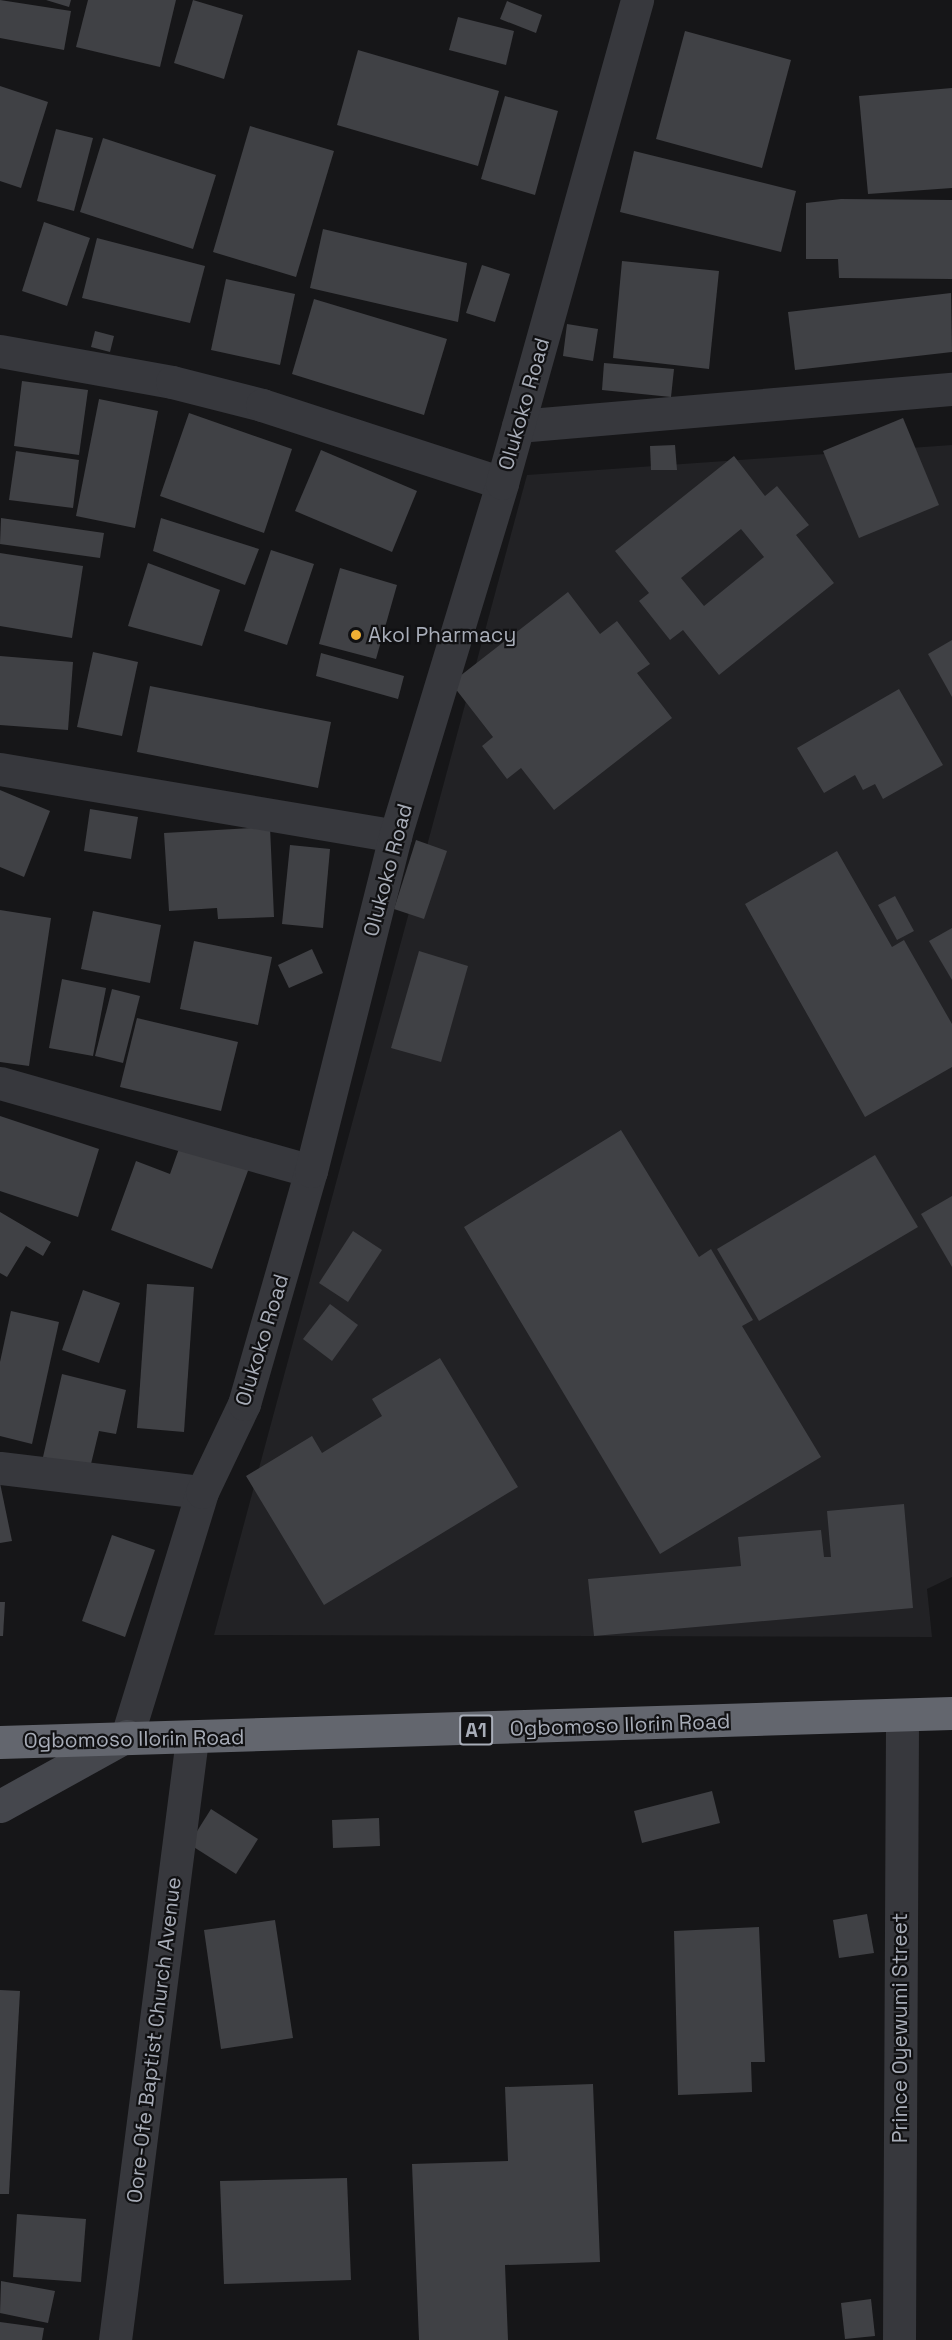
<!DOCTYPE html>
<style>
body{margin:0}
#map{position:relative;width:952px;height:2340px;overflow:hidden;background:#161618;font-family:"Space Grotesk",sans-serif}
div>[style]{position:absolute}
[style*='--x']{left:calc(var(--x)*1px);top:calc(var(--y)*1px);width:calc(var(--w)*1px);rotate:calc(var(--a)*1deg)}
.built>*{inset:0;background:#222225}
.building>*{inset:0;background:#404145}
.street>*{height:33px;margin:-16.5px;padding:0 16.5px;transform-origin:16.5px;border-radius:16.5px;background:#37383d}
.secondary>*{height:33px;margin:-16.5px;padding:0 16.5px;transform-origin:16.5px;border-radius:16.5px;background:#45474d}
.highway>*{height:33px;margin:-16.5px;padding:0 16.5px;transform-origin:16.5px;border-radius:16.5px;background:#63666e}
.dots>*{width:16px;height:16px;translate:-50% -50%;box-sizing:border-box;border:3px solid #111113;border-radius:50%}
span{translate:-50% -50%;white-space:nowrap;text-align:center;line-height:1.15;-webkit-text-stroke:4.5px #111113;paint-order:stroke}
.shield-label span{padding:2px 4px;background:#111113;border:2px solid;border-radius:4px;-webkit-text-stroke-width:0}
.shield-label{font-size:20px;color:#a8adb8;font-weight:700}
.street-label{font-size:21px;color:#a8adb8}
.poi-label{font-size:21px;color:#a8adb8}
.left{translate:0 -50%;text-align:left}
</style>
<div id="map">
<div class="built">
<div style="clip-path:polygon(952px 445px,952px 1577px,927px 1589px,932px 1637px,214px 1635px,527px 475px)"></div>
</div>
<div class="building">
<div style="clip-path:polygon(0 0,71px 11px,64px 50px,0 38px)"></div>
<div style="clip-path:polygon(46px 0,71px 0,69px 7px)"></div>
<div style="clip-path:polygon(88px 0,176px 0,160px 67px,76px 47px)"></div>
<div style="clip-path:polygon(193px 0,243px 15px,224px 79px,174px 63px)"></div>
<div style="clip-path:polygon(507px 1px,542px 15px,536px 33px,500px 19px)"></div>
<div style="clip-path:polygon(458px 17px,514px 31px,506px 65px,449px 50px)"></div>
<div style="clip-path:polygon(685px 31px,791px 60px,762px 168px,656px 139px)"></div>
<div style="clip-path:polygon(358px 50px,499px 91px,478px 166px,337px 125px)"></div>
<div style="clip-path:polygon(0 86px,48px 102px,21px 188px,0 181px)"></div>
<div style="clip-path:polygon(952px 88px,952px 188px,868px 194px,859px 96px)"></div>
<div style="clip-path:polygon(505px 96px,558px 111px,535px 195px,481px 179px)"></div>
<div style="clip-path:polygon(250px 126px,334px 151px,296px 277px,213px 252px)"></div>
<div style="clip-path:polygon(56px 129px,93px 138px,74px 211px,37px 201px)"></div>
<div style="clip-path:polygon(103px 138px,216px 175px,193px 249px,80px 212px)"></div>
<div style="clip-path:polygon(634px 151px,796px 191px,781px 252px,620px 212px)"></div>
<div style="clip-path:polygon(841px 199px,952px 200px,952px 279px,839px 278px,838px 259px,806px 259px,806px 203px)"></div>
<div style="clip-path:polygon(44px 222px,90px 238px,67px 306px,22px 291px)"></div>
<div style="clip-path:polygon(323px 229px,467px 263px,458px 322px,310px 288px)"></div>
<div style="clip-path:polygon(97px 238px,205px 266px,190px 323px,82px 298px)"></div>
<div style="clip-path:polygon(622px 261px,719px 271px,709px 369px,613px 358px)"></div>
<div style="clip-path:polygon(482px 265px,510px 274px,495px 322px,466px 313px)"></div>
<div style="clip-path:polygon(226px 279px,295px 294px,280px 365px,211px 350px)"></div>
<div style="clip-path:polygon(951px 293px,952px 352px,795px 370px,788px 312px)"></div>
<div style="clip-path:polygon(314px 299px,447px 339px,424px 415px,292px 374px)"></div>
<div style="clip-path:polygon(567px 324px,598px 329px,593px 361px,563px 356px)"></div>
<div style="clip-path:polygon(95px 331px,114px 336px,110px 352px,91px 347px)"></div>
<div style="clip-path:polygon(604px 363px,674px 369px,671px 397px,602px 390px)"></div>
<div style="clip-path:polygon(22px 381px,88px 390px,79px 455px,14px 446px)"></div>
<div style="clip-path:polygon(99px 399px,158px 411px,135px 528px,76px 516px)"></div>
<div style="clip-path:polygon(189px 413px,292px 449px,264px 533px,160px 496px)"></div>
<div style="clip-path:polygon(903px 418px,939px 505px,859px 538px,823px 451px)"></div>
<div style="clip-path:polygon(675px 445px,677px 470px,651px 470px,650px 446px)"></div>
<div style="clip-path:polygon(321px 450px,417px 491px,392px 552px,295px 511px)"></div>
<div style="clip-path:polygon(16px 451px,79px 460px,73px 508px,9px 500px)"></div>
<div style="clip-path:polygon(evenodd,734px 456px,765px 496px,777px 486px,809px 525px,796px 535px,834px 583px,719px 675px,683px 630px,670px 640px,639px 601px,649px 593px,615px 551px,734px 456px,741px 529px,764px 557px,704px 606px,681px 578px,741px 529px)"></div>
<div style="clip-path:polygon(1px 518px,104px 533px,100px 558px,0 544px)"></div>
<div style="clip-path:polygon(161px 518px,259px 549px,245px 585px,153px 551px)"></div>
<div style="clip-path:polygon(271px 550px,314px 564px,287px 645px,244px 631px)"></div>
<div style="clip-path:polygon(0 553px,83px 566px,72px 638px,0 626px)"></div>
<div style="clip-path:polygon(148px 563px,220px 590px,202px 646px,128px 626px)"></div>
<div style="clip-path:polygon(340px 568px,397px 585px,376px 659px,319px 644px)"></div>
<div style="clip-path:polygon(568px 592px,600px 634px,617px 621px,650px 664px,637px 673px,672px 718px,554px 810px,521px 768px,507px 779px,482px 746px,493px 737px,451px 683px)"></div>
<div style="clip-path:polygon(952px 640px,952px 697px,928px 654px)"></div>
<div style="clip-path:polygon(93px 652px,138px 662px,122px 736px,77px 727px)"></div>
<div style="clip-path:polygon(321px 653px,404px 676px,398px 699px,316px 676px)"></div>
<div style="clip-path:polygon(0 656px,73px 662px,68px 730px,0 725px)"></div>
<div style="clip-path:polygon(150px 686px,331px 722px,318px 788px,137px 752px)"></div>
<div style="clip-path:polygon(899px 689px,943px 765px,883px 799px,875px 784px,863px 790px,855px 775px,824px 793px,797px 748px)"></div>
<div style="clip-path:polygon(0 790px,50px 811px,24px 877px,0 867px)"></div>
<div style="clip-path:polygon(90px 809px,138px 817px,131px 859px,84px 851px)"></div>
<div style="clip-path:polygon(270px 827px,274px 917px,218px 919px,217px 908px,169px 911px,164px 833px)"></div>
<div style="clip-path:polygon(416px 840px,447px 851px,424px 919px,394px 909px)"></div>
<div style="clip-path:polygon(290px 845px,330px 849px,323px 928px,282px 924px)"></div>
<div style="clip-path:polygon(837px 851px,892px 947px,904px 940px,952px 1024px,952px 1067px,865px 1117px,745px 904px)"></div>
<div style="clip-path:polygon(895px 896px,914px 931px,897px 940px,878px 905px)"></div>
<div style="clip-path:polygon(0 910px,51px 918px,29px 1066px,0 1062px)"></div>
<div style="clip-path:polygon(93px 911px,161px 925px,150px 983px,81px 969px)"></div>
<div style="clip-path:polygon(952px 928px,952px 980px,929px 941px)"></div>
<div style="clip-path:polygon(194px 941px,272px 957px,258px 1025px,180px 1009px)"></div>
<div style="clip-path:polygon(312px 949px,323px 973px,289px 988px,278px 965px)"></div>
<div style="clip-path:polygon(419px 951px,468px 966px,441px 1062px,391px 1048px)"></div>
<div style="clip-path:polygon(62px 979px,106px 988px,93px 1056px,49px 1048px)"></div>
<div style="clip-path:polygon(112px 989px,140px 996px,123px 1063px,95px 1056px)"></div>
<div style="clip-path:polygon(137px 1018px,238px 1042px,221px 1111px,120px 1087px)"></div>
<div style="clip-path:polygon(0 1116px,99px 1149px,78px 1217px,0 1191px)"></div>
<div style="clip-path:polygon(621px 1130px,699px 1257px,711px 1249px,753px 1320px,742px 1326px,821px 1457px,660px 1554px,464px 1227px)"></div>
<div style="clip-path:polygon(181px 1143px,249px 1168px,212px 1269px,111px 1230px,136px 1161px,170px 1174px)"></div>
<div style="clip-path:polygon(875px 1155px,918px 1227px,759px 1321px,717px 1249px)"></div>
<div style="clip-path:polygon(952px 1196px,952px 1267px,921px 1214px)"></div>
<div style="clip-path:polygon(0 1212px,51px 1242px,43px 1256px,26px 1246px,7px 1277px,0 1273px)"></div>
<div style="clip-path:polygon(353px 1231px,382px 1250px,348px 1302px,319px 1283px)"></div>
<div style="clip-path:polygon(147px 1284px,194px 1287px,184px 1432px,137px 1428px)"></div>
<div style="clip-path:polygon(83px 1290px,120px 1303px,99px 1363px,62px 1350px)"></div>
<div style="clip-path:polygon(330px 1304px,358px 1325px,332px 1361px,303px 1339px)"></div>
<div style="clip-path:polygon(11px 1311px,59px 1322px,32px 1444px,0 1436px,0 1362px)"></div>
<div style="clip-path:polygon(440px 1358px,518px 1487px,324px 1605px,246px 1476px,312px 1436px,322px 1453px,382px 1416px,372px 1399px)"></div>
<div style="clip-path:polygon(62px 1374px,126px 1390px,116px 1434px,99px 1431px,90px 1468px,43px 1457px)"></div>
<div style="clip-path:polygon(0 1483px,12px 1541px,0 1543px)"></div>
<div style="clip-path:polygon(904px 1504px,913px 1608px,594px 1636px,588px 1579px,741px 1566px,738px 1537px,821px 1530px,824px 1557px,831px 1557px,827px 1511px)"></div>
<div style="clip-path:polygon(112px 1535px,155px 1550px,125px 1637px,82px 1621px)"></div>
<div style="clip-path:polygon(0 1602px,5px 1602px,3px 1636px,0 1636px)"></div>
<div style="clip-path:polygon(712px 1791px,720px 1823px,642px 1843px,634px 1811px)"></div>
<div style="clip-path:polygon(211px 1809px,258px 1839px,236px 1874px,189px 1844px)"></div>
<div style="clip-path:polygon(379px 1818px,380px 1846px,333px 1848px,332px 1820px)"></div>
<div style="clip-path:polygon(867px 1914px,874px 1953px,839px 1958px,833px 1920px)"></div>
<div style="clip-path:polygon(275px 1920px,293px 2038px,221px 2049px,204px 1930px)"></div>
<div style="clip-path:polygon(759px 1927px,765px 2062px,751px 2062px,752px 2092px,678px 2095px,674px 1931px)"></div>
<div style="clip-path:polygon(0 1990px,20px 1991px,9px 2194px,0 2194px)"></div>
<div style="clip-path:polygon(593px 2084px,600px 2262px,505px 2265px,508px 2340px,419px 2340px,412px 2164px,508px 2161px,505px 2087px)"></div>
<div style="clip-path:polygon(347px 2178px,351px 2280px,224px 2284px,220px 2181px)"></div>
<div style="clip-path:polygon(17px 2214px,86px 2219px,81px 2282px,13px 2277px)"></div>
<div style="clip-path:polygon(1px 2281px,55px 2291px,48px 2323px,0 2313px)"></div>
<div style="clip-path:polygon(871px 2299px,875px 2336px,845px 2339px,841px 2303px)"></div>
<div style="clip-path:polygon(0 2322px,44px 2328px,42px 2340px,0 2340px)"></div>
</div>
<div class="street">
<div style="--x:0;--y:351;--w:175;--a:10.2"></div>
<div style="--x:172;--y:382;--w:93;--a:14.3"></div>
<div style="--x:262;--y:405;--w:252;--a:18"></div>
<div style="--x:518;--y:426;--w:436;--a:-4.9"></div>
<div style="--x:0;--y:769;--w:401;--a:9.6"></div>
<div style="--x:0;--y:1083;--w:323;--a:15.8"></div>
<div style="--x:0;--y:1468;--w:203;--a:6.8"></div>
<div style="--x:127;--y:1736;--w:255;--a:-72.9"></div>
<div style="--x:202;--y:1492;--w:98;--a:-64.5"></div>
<div style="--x:244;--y:1404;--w:242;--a:-74"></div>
<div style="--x:311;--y:1171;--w:345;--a:-75.9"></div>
<div style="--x:395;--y:836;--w:369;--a:-73.1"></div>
<div style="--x:502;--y:483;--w:502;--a:-74.38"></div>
<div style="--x:115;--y:2340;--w:606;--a:-82.7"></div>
<div style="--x:899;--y:2340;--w:624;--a:-89.72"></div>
</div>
<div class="secondary">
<div style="--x:0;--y:1806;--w:145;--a:-28.9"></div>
</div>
<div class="highway">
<div style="--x:0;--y:1742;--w:952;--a:-1.74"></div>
</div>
<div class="dots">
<div style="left:356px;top:635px;background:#f2b134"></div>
</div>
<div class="shield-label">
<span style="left:476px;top:1730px">A1</span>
</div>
<div class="street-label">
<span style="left:524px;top:404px;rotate:-74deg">Olukoko Road</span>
<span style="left:388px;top:870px;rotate:-75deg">Olukoko Road</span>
<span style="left:262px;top:1340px;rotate:-73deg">Olukoko Road</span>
<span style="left:620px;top:1725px;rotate:-2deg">Ogbomoso Ilorin Road</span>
<span style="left:134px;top:1739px;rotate:-1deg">Ogbomoso Ilorin Road</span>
<span style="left:900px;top:2028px;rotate:-90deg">Prince Oyewumi Street</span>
<span style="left:154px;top:2040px;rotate:-83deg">Oore-Ofe Baptist Church Avenue</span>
</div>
<div class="poi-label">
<span class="left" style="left:368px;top:635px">Akol Pharmacy</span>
</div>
</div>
